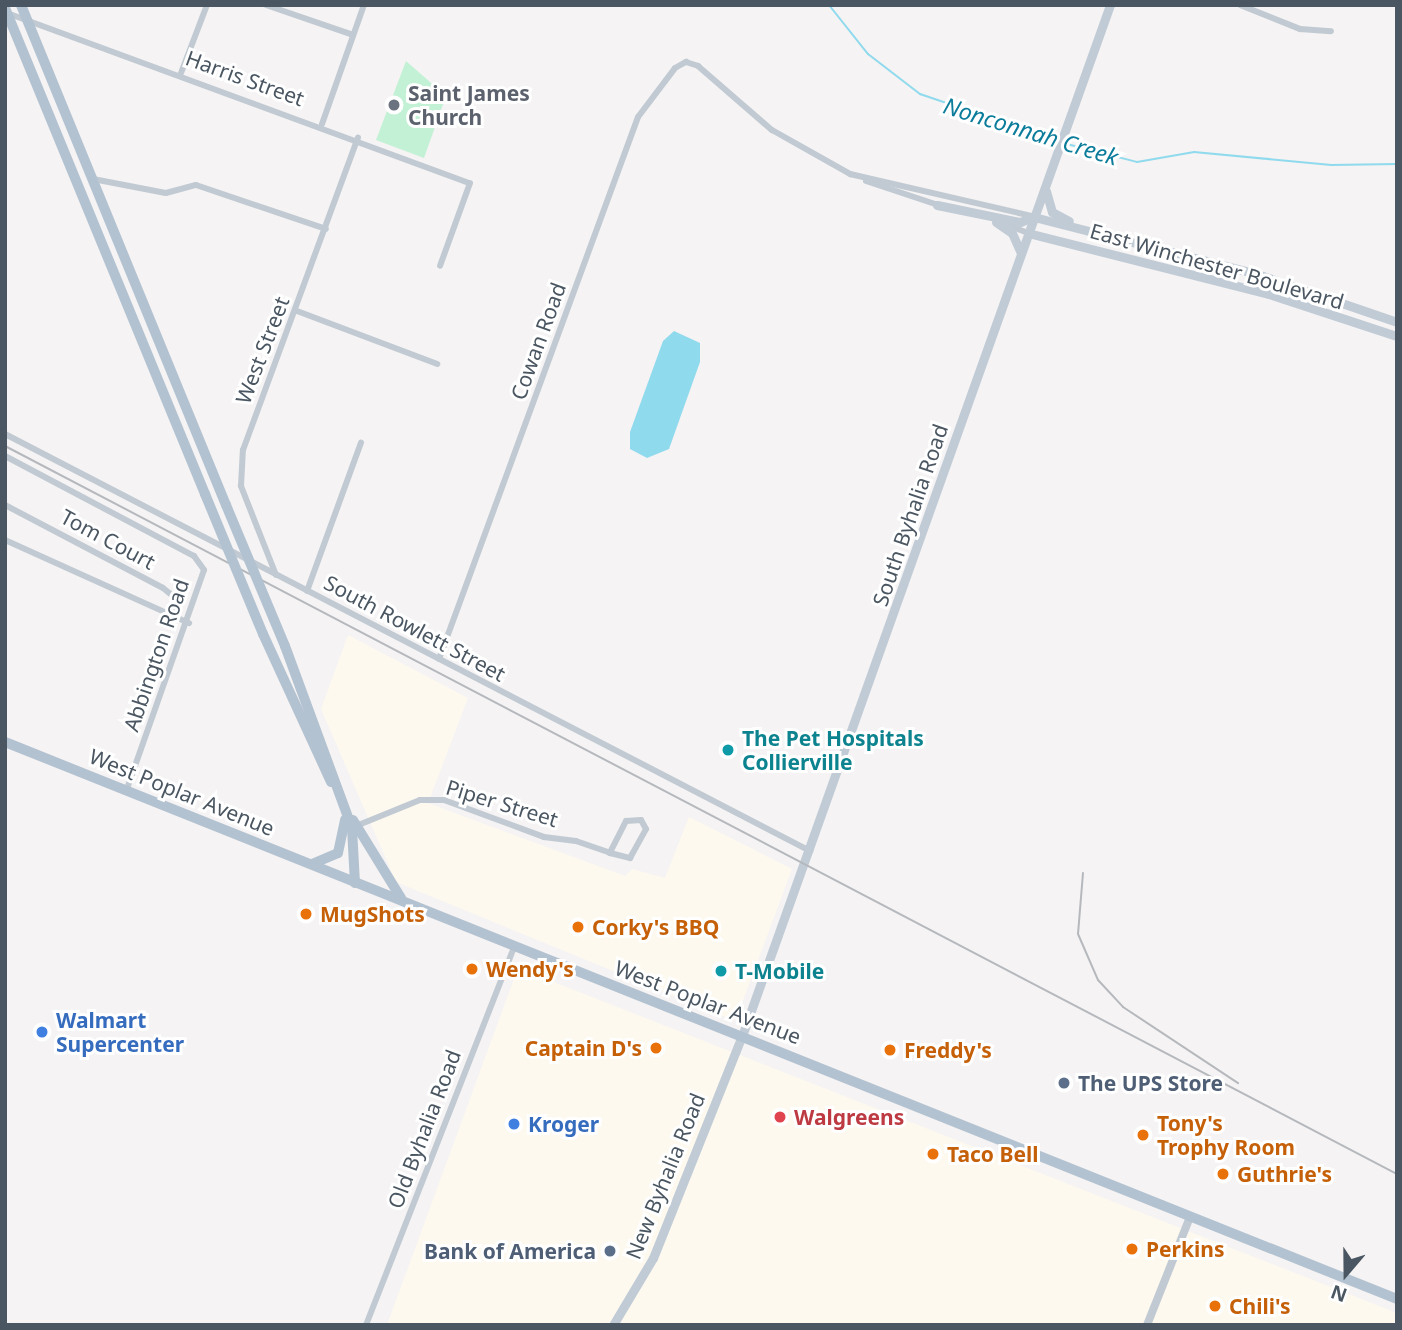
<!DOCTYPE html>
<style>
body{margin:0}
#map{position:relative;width:1402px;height:1330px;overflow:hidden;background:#f5f3f3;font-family:"Noto Sans",sans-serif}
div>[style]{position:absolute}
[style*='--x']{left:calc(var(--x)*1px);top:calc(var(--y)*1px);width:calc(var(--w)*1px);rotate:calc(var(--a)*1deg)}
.commercial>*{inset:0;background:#fdf9ef}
.green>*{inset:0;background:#c3f1d5}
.water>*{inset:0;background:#90daee}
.stream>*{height:2px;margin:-1px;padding:0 1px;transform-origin:1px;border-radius:1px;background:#90daee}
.minor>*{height:6px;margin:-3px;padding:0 3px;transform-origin:3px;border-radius:3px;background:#c1cad2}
.tertiary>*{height:8px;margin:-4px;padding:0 4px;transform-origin:4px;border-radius:4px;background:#c1cad2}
.secondary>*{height:9px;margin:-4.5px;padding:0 4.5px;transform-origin:4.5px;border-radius:4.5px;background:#c1cbd6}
.primary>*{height:10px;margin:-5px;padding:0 5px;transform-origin:5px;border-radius:5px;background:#b3c2d1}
.rail>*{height:2px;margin:-1px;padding:0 1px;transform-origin:1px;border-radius:1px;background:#b5b8bd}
.primary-bridge>*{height:10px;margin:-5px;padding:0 5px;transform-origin:5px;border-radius:5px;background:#b3c2d1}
.dots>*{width:19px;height:19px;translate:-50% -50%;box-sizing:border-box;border:4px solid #fff;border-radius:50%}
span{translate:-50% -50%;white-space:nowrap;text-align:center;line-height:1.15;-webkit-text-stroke:6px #fff;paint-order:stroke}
.street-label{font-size:21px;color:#4a5661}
.worship-label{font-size:21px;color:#5b616d;font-weight:700}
.left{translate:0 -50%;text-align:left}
.culture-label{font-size:21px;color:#0d838f;font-weight:700}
.food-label{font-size:21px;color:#c56008;font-weight:700}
.right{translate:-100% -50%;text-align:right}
.shop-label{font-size:21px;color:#366cbe;font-weight:700}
.service-label{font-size:21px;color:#4e5e75;font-weight:700}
.health-label{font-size:21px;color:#be3a42;font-weight:700}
.water-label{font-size:23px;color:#0c7c9b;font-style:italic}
.frame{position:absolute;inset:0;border:7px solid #4a5661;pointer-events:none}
.north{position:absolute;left:1311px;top:1239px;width:70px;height:70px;-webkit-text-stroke:5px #fff;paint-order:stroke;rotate:200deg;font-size:19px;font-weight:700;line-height:28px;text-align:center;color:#4a5661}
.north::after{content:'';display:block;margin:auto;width:24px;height:32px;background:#4a5661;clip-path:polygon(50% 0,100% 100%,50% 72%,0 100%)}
</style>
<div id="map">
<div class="commercial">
<div style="clip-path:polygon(348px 635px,468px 698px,428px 803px,625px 876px,632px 869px,665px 878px,689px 817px,792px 869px,738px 1014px,728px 1018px,396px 882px,321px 709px)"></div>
<div style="clip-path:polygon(518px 968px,1397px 1313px,1397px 1325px,387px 1325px)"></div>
</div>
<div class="green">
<div style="clip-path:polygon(406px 61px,446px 96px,424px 158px,376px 140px)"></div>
</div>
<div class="water">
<div style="clip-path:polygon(674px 331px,700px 343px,700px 362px,669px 449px,647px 458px,630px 449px,630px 432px,663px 341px)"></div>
</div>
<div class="stream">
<div style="--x:829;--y:5;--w:63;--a:51.5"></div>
<div style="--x:868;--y:54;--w:66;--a:37.6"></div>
<div style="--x:920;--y:94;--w:146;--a:18.8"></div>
<div style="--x:1063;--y:143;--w:76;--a:14.4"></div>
<div style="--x:1137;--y:162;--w:58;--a:-10"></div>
<div style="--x:1194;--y:152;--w:138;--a:5.4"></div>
<div style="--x:1331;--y:165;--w:66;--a:-0.9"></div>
</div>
<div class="minor">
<div style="--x:266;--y:5;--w:92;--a:19"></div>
<div style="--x:1240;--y:5;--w:65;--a:21.8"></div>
<div style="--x:1300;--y:29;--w:31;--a:4"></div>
<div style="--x:7;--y:13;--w:493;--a:20.2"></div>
<div style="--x:470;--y:183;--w:88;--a:109.9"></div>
<div style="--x:181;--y:73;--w:73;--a:-69.1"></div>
<div style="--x:322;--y:124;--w:126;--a:-70.6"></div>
<div style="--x:93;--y:179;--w:74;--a:10.9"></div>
<div style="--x:166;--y:193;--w:31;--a:-15"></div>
<div style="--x:196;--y:185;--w:137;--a:18.7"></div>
<div style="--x:866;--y:181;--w:76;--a:18.4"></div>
<div style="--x:1002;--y:223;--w:28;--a:21"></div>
<div style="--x:297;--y:311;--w:150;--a:20.7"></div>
<div style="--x:5;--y:434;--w:907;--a:27.38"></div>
<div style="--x:5;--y:456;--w:214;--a:27.9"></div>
<div style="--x:194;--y:556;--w:17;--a:54"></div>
<div style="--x:204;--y:570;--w:234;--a:109.4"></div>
<div style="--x:5;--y:505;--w:178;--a:27.7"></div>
<div style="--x:163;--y:588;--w:13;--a:39"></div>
<div style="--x:173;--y:596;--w:23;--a:80"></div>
<div style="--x:5;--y:540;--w:202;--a:24.3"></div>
<div style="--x:276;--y:575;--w:96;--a:-111.5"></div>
<div style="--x:241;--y:486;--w:36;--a:-87"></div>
<div style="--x:243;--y:450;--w:333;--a:-69.8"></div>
<div style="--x:307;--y:591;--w:158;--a:-70"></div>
<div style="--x:439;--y:659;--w:577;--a:-69.84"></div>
<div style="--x:638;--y:117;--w:61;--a:-52.9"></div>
<div style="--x:675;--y:68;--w:13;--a:-29"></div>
<div style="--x:686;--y:62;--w:13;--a:18"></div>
<div style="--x:698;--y:66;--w:98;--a:40.9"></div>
<div style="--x:772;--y:130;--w:90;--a:29.4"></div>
<div style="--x:850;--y:174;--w:187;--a:13"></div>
<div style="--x:356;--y:826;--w:69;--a:-22.1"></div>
<div style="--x:420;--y:800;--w:24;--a:0"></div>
<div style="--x:444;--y:800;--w:107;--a:20.3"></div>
<div style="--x:544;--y:837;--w:32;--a:7"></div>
<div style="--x:576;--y:841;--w:36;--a:19"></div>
<div style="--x:610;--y:853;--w:21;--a:14"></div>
<div style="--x:630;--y:858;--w:33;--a:-61"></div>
<div style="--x:646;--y:829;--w:10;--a:-119"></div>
<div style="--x:641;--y:820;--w:15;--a:176"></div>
<div style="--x:626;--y:821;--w:36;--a:117"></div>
<div style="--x:366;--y:1325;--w:406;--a:-68.6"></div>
</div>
<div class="tertiary">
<div style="--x:1147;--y:1325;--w:116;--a:-68.3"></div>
</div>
<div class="secondary">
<div style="--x:1046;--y:191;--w:22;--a:74"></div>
<div style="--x:1052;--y:212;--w:19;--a:28"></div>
<div style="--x:937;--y:205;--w:85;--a:11.6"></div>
<div style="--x:1020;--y:222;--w:15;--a:-20"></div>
<div style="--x:1034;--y:217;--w:230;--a:14.3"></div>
<div style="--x:1257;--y:274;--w:148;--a:18.9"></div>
<div style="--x:996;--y:222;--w:19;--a:35"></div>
<div style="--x:1012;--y:233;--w:20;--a:66"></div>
<div style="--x:1028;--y:233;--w:249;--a:14.2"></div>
<div style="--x:1269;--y:294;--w:135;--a:18.2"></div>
<div style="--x:613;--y:1325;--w:78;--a:-59.2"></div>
<div style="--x:653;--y:1258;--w:239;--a:-68.2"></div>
<div style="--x:742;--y:1036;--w:1095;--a:-70.36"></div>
</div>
<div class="primary">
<div style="--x:21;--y:5;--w:540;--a:67.71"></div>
<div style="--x:5;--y:8;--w:526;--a:67.63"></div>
<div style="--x:263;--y:634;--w:163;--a:65.3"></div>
<div style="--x:285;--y:646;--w:194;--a:69.8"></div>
<div style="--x:352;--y:828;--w:55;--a:86.9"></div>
<div style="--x:5;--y:742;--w:1499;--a:21.81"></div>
<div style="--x:353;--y:820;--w:92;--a:58.4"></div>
<div style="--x:312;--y:864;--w:28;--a:-23"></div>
<div style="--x:338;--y:853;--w:34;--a:-78"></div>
</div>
<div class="rail">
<div style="--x:5;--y:446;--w:1571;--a:27.61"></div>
<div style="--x:1083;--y:873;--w:61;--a:94.7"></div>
<div style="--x:1078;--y:934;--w:50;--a:66.5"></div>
<div style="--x:1098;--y:980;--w:37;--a:47"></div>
<div style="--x:1123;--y:1007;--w:138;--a:33.5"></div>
</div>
<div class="primary-bridge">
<div style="--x:205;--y:494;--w:152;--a:67.5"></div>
<div style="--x:226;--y:505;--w:153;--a:67.3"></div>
</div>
<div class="dots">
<div style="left:394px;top:105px;background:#6b7280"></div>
<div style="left:728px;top:750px;background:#0f9aa8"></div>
<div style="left:306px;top:914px;background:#e8710a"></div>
<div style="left:578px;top:927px;background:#e8710a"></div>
<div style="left:472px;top:969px;background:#e8710a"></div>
<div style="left:721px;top:971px;background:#0f9aa8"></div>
<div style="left:42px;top:1032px;background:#3f7fe0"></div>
<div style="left:656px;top:1048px;background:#e8710a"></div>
<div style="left:890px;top:1050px;background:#e8710a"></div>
<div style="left:1064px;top:1083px;background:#5c6f8a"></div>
<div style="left:780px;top:1117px;background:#e0444e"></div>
<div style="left:514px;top:1124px;background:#3f7fe0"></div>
<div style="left:1143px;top:1135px;background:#e8710a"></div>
<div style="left:933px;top:1154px;background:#e8710a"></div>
<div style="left:1223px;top:1174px;background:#e8710a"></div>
<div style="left:1132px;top:1249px;background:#e8710a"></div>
<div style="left:610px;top:1251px;background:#5c6f8a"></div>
<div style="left:1215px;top:1306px;background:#e8710a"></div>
</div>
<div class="street-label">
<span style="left:245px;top:78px;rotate:20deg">Harris Street</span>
<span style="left:1217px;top:266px;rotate:16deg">East Winchester Boulevard</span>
<span style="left:538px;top:341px;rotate:-70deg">Cowan Road</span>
<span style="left:262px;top:350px;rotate:-69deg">West Street</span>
<span style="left:910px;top:515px;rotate:-71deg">South Byhalia Road</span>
<span style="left:108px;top:539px;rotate:28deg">Tom Court</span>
<span style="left:415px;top:628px;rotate:28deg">South Rowlett Street</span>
<span style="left:156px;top:655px;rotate:-71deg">Abbington Road</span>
<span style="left:182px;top:792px;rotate:22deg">West Poplar Avenue</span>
<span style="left:502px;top:803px;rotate:17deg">Piper Street</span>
<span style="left:708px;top:1002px;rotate:21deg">West Poplar Avenue</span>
<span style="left:424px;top:1129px;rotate:-69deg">Old Byhalia Road</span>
<span style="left:665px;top:1176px;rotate:-68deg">New Byhalia Road</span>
</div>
<div class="worship-label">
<span class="left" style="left:408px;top:105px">Saint James<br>Church</span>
</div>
<div class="culture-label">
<span class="left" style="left:742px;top:750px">The Pet Hospitals<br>Collierville</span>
<span class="left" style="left:735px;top:971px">T-Mobile</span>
</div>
<div class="food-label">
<span class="left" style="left:320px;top:914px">MugShots</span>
<span class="left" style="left:592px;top:927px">Corky's BBQ</span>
<span class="left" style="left:486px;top:969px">Wendy's</span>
<span class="right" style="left:642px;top:1048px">Captain D's</span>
<span class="left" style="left:904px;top:1050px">Freddy's</span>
<span class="left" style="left:1157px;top:1135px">Tony's<br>Trophy Room</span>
<span class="left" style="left:947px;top:1154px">Taco Bell</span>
<span class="left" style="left:1237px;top:1174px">Guthrie's</span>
<span class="left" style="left:1146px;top:1249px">Perkins</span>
<span class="left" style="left:1229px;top:1306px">Chili's</span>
</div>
<div class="shop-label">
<span class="left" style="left:56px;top:1032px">Walmart<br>Supercenter</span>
<span class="left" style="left:528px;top:1124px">Kroger</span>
</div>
<div class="service-label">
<span class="left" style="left:1078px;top:1083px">The UPS Store</span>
<span class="right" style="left:596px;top:1251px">Bank of America</span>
</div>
<div class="health-label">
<span class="left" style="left:794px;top:1117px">Walgreens</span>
</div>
<div class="water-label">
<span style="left:1031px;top:131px;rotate:17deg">Nonconnah Creek</span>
</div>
<div class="frame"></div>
<div class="north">N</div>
</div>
